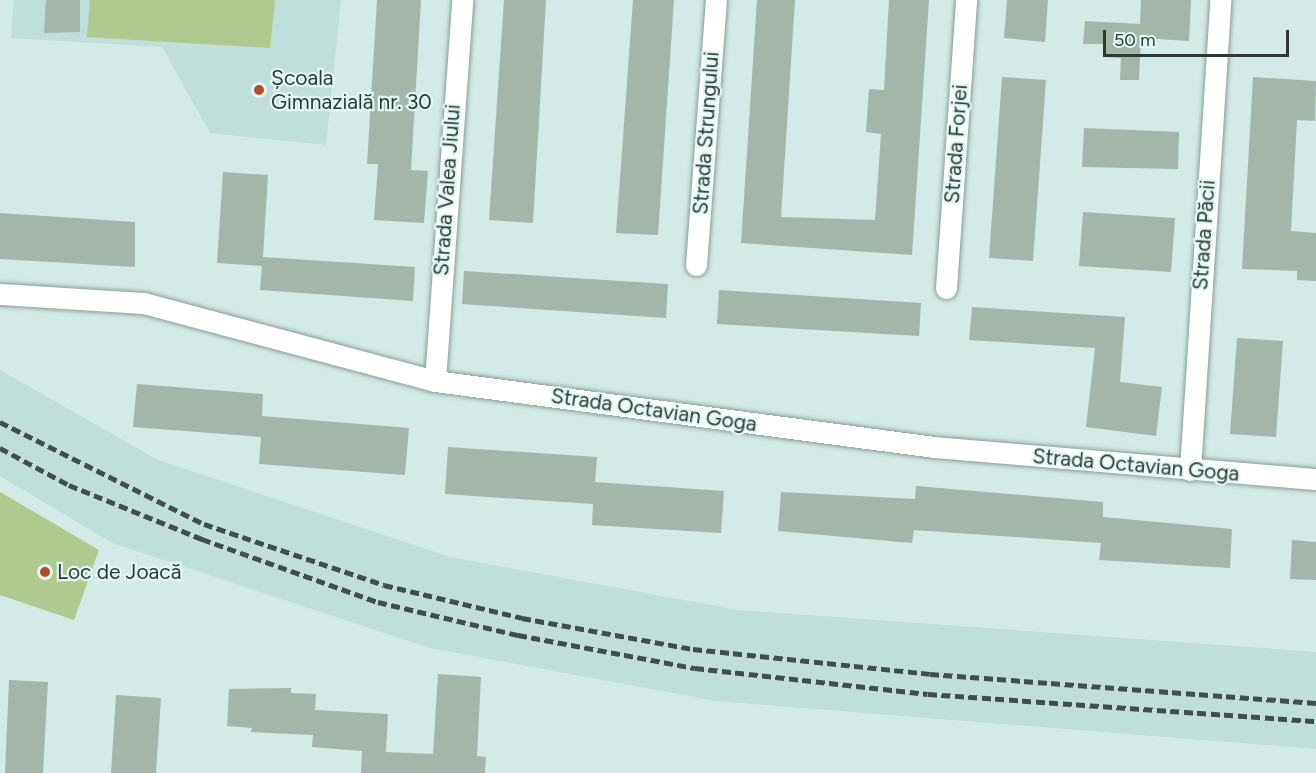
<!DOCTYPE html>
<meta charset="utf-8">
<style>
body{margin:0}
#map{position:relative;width:1316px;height:773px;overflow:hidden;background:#d4eae6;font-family:Figtree,sans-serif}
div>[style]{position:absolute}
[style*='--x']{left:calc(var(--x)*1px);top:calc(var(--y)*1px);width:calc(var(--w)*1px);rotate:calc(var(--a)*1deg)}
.built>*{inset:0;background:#c0deda}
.green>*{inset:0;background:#afc98f}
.building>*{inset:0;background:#a4b5aa}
.roads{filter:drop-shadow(0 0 2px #889d9a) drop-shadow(0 0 2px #889d9a)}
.street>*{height:21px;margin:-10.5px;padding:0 10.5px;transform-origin:10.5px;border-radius:10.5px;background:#fff}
.rail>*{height:4.5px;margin-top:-2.25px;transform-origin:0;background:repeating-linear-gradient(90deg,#434d4c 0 9px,transparent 0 13.5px)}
.dots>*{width:16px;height:16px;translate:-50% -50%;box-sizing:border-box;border:3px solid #e1f7f4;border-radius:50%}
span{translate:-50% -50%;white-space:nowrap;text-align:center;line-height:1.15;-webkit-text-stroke:4.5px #e1f7f4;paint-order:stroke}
.poi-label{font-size:21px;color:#303837}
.left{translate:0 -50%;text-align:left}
.street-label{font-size:21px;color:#303837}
.scale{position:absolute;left:1103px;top:30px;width:186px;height:27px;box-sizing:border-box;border:3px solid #303837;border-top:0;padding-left:8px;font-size:18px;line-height:21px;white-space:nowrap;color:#303837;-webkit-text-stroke:4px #e1f7f4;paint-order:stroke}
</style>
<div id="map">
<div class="built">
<div style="clip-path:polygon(14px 0,341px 0,326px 145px,210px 133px,162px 47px,11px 38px)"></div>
<div style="clip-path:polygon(0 370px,158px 460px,450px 557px,738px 610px,1316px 652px,1316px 749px,716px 701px,430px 648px,112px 543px,0 476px)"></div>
</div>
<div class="green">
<div style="clip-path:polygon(90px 0,275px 0,270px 48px,87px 37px)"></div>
<div style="clip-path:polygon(0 492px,99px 550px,74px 620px,0 595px)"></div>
</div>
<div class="building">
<div style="clip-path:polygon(46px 0,80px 0,80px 32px,44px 33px)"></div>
<div style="clip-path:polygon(377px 0,421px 0,411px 170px,428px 171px,424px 223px,374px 220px,378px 164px,367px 164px)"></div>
<div style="clip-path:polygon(504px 0,546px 0,533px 223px,489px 220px)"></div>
<div style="clip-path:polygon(633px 0,674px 0,658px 235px,616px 233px)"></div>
<div style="clip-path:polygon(757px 0,795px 0,781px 217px,875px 220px,881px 134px,866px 132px,869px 89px,884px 90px,889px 0,929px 0,912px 255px,741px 243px)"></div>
<div style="clip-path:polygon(1007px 0,1048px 0,1045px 42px,1004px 38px)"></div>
<div style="clip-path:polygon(1141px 0,1191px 0,1189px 41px,1141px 38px,1139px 80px,1120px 80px,1121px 58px,1104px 57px,1105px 44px,1083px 44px,1085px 21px,1140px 24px)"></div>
<div style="clip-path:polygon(1002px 77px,1046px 80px,1033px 261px,989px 258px)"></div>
<div style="clip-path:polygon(1253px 77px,1316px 81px,1315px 121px,1297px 120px,1291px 231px,1316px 233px,1316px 281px,1297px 280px,1297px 271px,1242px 269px)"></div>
<div style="clip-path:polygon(1084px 128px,1179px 132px,1178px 169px,1082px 167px)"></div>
<div style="clip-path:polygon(223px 172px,268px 175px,263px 257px,415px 267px,413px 301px,260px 290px,262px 266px,217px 263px)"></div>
<div style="clip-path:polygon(1083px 212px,1175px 218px,1171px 272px,1079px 266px)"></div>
<div style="clip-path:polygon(0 213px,135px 222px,135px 267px,0 259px)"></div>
<div style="clip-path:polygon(464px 271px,668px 284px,666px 318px,462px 304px)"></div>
<div style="clip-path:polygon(719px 290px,921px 303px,919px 336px,717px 324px)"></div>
<div style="clip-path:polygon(972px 307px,1125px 317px,1120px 382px,1162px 387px,1156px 436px,1086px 427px,1095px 348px,969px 340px)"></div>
<div style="clip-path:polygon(1237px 338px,1283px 341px,1276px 437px,1230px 434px)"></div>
<div style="clip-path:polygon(137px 384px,263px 394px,262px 416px,409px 428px,405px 475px,259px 464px,261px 437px,133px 427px)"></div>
<div style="clip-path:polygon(448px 447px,597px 457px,595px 482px,724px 491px,721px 533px,592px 525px,593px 504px,445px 494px)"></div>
<div style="clip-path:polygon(916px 486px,1103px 502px,1103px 517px,1232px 529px,1230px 568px,1099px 560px,1101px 543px,914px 530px,912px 543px,778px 531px,781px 492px,915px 499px)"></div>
<div style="clip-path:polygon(1292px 540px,1316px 542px,1316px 580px,1290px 579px)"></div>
<div style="clip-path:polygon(438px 674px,481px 677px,477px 756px,486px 757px,485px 773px,361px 773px,362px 751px,312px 747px,313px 735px,251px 732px,252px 728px,227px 726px,229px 689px,291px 688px,291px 693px,316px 694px,315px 710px,388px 714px,386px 752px,433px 754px)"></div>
<div style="clip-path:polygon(9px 680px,48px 682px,43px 773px,5px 773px)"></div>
<div style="clip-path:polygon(116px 695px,161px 698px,156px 773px,111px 773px)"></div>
</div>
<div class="roads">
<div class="street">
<div style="--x:696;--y:265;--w:266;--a:-85.7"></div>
<div style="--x:946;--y:288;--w:289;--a:-86"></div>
<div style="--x:0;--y:294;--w:144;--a:3.6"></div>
<div style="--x:144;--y:303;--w:301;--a:15"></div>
<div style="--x:435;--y:381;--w:503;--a:7.53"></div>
<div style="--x:934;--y:447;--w:383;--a:4.8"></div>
<div style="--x:435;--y:381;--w:382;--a:-85.9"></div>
<div style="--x:1190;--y:470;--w:471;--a:-86.3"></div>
</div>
</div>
<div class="rail">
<div style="--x:0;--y:422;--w:228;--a:26.6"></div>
<div style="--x:204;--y:524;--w:190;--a:18.7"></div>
<div style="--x:384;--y:585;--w:142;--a:13.4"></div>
<div style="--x:522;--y:618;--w:174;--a:10.3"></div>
<div style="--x:693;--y:649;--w:238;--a:6"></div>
<div style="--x:930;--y:674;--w:387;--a:4.3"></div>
<div style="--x:0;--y:448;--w:78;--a:28.2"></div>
<div style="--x:69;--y:485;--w:144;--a:22.1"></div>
<div style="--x:202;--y:539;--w:187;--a:19.7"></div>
<div style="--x:378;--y:602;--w:144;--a:13.3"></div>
<div style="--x:518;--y:635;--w:180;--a:10.6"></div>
<div style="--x:695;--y:668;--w:234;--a:6.4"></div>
<div style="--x:928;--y:694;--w:389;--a:4"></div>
</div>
<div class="dots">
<div style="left:259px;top:90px;background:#b34d23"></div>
<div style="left:45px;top:572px;background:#b34d23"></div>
</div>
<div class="poi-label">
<span class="left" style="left:271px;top:90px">Școala<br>Gimnazială nr. 30</span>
<span class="left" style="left:57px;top:572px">Loc de Joacă</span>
</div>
<div class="street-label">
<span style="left:706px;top:133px;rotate:-86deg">Strada Strungului</span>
<span style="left:956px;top:144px;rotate:-86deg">Strada Forjei</span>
<span style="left:447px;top:190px;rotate:-86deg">Strada Valea Jiului</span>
<span style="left:1204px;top:235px;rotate:-86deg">Strada Păcii</span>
<span style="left:654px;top:410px;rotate:8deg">Strada Octavian Goga</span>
<span style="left:1136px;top:465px;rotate:5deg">Strada Octavian Goga</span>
</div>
<div class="scale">50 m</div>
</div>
